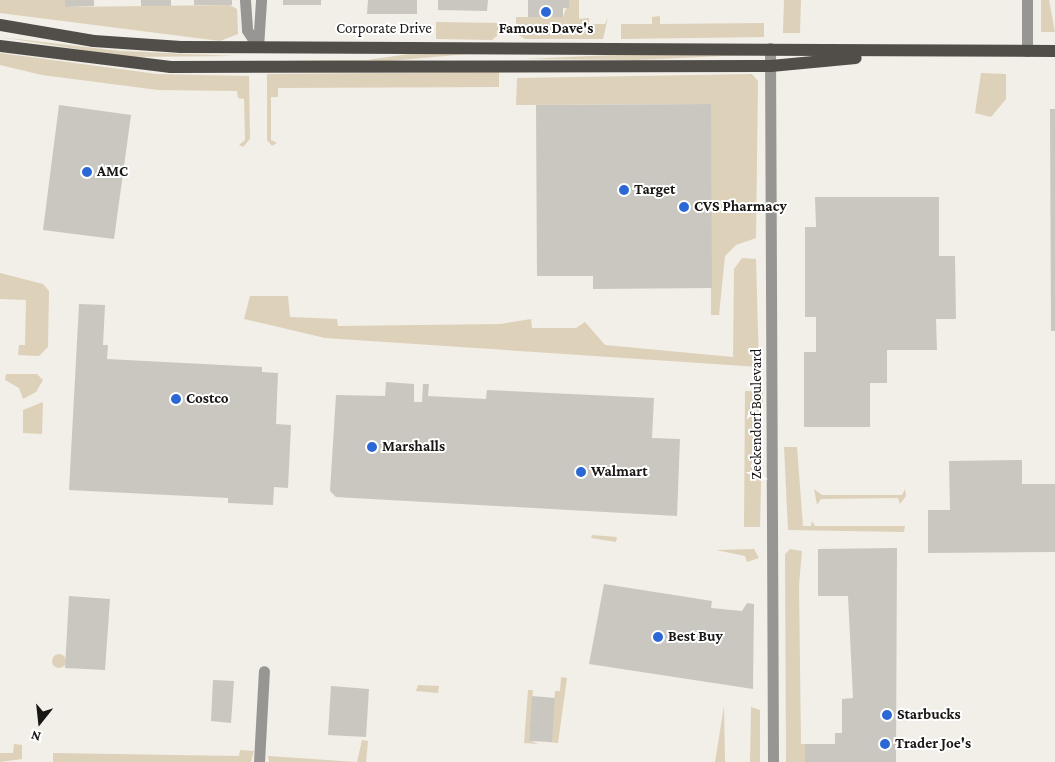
<!DOCTYPE html>
<style>
body{margin:0}
#map{position:relative;width:1055px;height:762px;overflow:hidden;background:#f2eee8;font-family:"Crimson Pro",serif}
div>[style]{position:absolute}
[style*='--x']{left:calc(var(--x)*1px);top:calc(var(--y)*1px);width:calc(var(--w)*1px);rotate:calc(var(--a)*1deg)}
.green>*{inset:0;background:#ded1b9}
.round{border-radius:50%}
.building>*{inset:0;background:#cac7c0}
.minor>*{height:11px;margin:-5.5px;padding:0 5.5px;transform-origin:5.5px;border-radius:5.5px;background:#979693}
.major>*{height:12px;margin:-6px;padding:0 6px;transform-origin:6px;border-radius:6px;background:#514e49}
.dots>*{width:14px;height:14px;translate:-50% -50%;box-sizing:border-box;border:2px solid #fff;border-radius:50%}
span{translate:-50% -50%;white-space:nowrap;text-align:center;line-height:1.15;-webkit-text-stroke:4px #fff;paint-order:stroke}
.street-label{font-size:15px;color:#191715}
.poi-label{font-size:15px;color:#191715;font-weight:700}
.left{translate:0 -50%;text-align:left}
.north{position:absolute;left:15px;top:697px;width:50px;height:50px;-webkit-text-stroke:4px #fff;paint-order:stroke;rotate:196deg;font-size:14px;font-weight:700;line-height:20px;text-align:center;color:#191715}
.north::after{content:'';display:block;margin:auto;width:18px;height:22px;background:#191715;clip-path:polygon(50% 0,100% 100%,50% 72%,0 100%)}
</style>
<div id="map">
<div class="green">
<div style="clip-path:polygon(0 0,65px 0,66px 7px,230px 5px,237px 9px,238px 34px,220px 41px,0 13px)"></div>
<div style="clip-path:polygon(569px 0,579px 0,579px 19px,589px 18px,589px 24px,605px 24px,608px 17px,603px 39px,525px 39px,516px 33px,516px 17px,563px 17px)"></div>
<div style="clip-path:polygon(784px 0,801px 0,800px 33px,783px 33px)"></div>
<div style="clip-path:polygon(1041px 0,1049px 0,1055px 32px,1041px 32px)"></div>
<div style="clip-path:polygon(660px 16px,660px 24px,764px 23px,764px 37px,621px 39px,621px 24px,652px 24px,652px 17px)"></div>
<div style="clip-path:polygon(436px 22px,500px 23px,499px 34px,492px 40px,436px 39px)"></div>
<div style="clip-path:polygon(0 37px,120px 51px,235px 56px,128px 57px)"></div>
<div style="clip-path:polygon(0 53px,157px 74px,249px 76px,250px 139px,243px 147px,239px 145px,245px 140px,244px 99px,238px 98px,237px 91px,158px 90px,42px 75px,0 65px)"></div>
<div style="clip-path:polygon(416px 53px,478px 53px,379px 62px,278px 60px,367px 60px)"></div>
<div style="clip-path:polygon(655px 53px,745px 55px,637px 60px,526px 59px)"></div>
<div style="clip-path:polygon(499px 72px,499px 87px,278px 88px,278px 97px,271px 97px,271px 140px,277px 143px,272px 146px,267px 140px,267px 74px)"></div>
<div style="clip-path:polygon(981px 73px,1006px 74px,1006px 99px,991px 117px,975px 113px)"></div>
<div style="clip-path:polygon(752px 74px,758px 81px,756px 238px,736px 245px,725px 256px,719px 315px,711px 315px,711px 104px,516px 105px,517px 78px)"></div>
<div style="clip-path:polygon(742px 258px,756px 259px,759px 367px,325px 338px,244px 319px,250px 296px,288px 296px,290px 317px,337px 319px,338px 326px,500px 324px,531px 319px,532px 328px,576px 328px,585px 322px,605px 345px,733px 357px,734px 269px)"></div>
<div style="clip-path:polygon(0 273px,43px 284px,49px 291px,48px 347px,39px 356px,18px 355px,19px 345px,25px 345px,26px 300px,0 299px)"></div>
<div style="clip-path:polygon(6px 374px,37px 374px,43px 380px,36px 392px,23px 399px,19px 388px,5px 380px)"></div>
<div style="clip-path:polygon(745px 391px,763px 391px,760px 527px,744px 527px)"></div>
<div style="clip-path:polygon(43px 402px,42px 434px,23px 433px,23px 410px)"></div>
<div style="clip-path:polygon(784px 447px,797px 447px,803px 526px,811px 526px,812px 521px,815px 526px,905px 526px,904px 532px,788px 530px)"></div>
<div style="clip-path:polygon(814px 489px,822px 495px,902px 495px,905px 489px,906px 496px,900px 504px,898px 498px,821px 499px,817px 505px)"></div>
<div style="clip-path:polygon(592px 535px,617px 537px,616px 542px,591px 538px)"></div>
<div style="clip-path:polygon(754px 549px,759px 558px,747px 562px,745px 556px,716px 550px)"></div>
<div style="clip-path:polygon(790px 549px,802px 551px,799px 585px,801px 744px,805px 744px,805px 762px,786px 762px,785px 554px)"></div>
<div class="round" style="left:52px;top:654px;width:14px;height:14px"></div>
<div style="clip-path:polygon(561px 677px,567px 678px,558px 743px,546px 742px,552px 734px,555px 691px,560px 691px)"></div>
<div style="clip-path:polygon(418px 685px,439px 686px,438px 693px,416px 691px)"></div>
<div style="clip-path:polygon(528px 690px,533px 690px,529px 740px,538px 744px,524px 743px)"></div>
<div style="clip-path:polygon(724px 706px,725px 762px,715px 762px)"></div>
<div style="clip-path:polygon(751px 707px,760px 710px,760px 762px,750px 762px)"></div>
<div style="clip-path:polygon(362px 740px,368px 741px,366px 762px,269px 762px,268px 756px,357px 762px)"></div>
<div style="clip-path:polygon(14px 744px,22px 745px,22px 759px,0 762px,0 753px,13px 753px)"></div>
<div style="clip-path:polygon(240px 750px,254px 751px,251px 762px,53px 762px,53px 753px,239px 756px)"></div>
</div>
<div class="building">
<div style="clip-path:polygon(65px 0,94px 0,94px 6px,65px 7px)"></div>
<div style="clip-path:polygon(141px 0,171px 0,171px 6px,141px 6px)"></div>
<div style="clip-path:polygon(194px 0,232px 0,232px 5px,194px 5px)"></div>
<div style="clip-path:polygon(283px 0,321px 0,321px 5px,283px 5px)"></div>
<div style="clip-path:polygon(368px 0,417px 0,417px 14px,367px 14px)"></div>
<div style="clip-path:polygon(438px 0,488px 0,487px 11px,438px 10px)"></div>
<div style="clip-path:polygon(528px 0,569px 0,569px 8px,563px 8px,563px 17px,528px 17px)"></div>
<div style="clip-path:polygon(711px 104px,712px 288px,593px 289px,593px 276px,537px 276px,536px 105px)"></div>
<div style="clip-path:polygon(59px 105px,131px 115px,114px 239px,43px 230px)"></div>
<div style="clip-path:polygon(1050px 109px,1055px 109px,1055px 331px,1051px 331px)"></div>
<div style="clip-path:polygon(815px 197px,939px 197px,939px 256px,955px 256px,956px 319px,936px 319px,937px 350px,887px 350px,887px 383px,870px 383px,870px 427px,804px 427px,804px 352px,816px 352px,816px 317px,805px 317px,805px 227px,816px 227px)"></div>
<div style="clip-path:polygon(79px 304px,105px 305px,103px 345px,108px 345px,107px 359px,262px 367px,262px 372px,278px 373px,276px 424px,291px 425px,288px 488px,274px 487px,273px 505px,228px 503px,228px 498px,69px 490px)"></div>
<div style="clip-path:polygon(386px 382px,414px 384px,414px 402px,422px 402px,423px 384px,429px 384px,428px 396px,486px 399px,487px 390px,654px 398px,652px 438px,680px 439px,677px 516px,336px 497px,330px 491px,336px 395px,385px 396px)"></div>
<div style="clip-path:polygon(1022px 460px,1022px 484px,1055px 484px,1055px 552px,928px 553px,928px 510px,950px 510px,949px 461px)"></div>
<div style="clip-path:polygon(897px 548px,896px 762px,805px 762px,805px 744px,835px 744px,835px 733px,842px 733px,842px 699px,853px 698px,848px 596px,818px 596px,818px 549px)"></div>
<div style="clip-path:polygon(604px 584px,712px 601px,711px 608px,742px 611px,747px 603px,754px 604px,753px 689px,589px 664px)"></div>
<div style="clip-path:polygon(69px 596px,110px 599px,105px 670px,65px 668px)"></div>
<div style="clip-path:polygon(213px 680px,234px 681px,231px 723px,211px 721px)"></div>
<div style="clip-path:polygon(331px 686px,369px 689px,366px 737px,328px 735px)"></div>
<div style="clip-path:polygon(532px 696px,555px 698px,552px 742px,529px 741px)"></div>
</div>
<div class="minor">
<div style="--x:245;--y:0;--w:30;--a:86"></div>
<div style="--x:247;--y:30;--w:20;--a:57"></div>
<div style="--x:1027;--y:0;--w:51;--a:90"></div>
<div style="--x:258;--y:47;--w:47;--a:-86.3"></div>
<div style="--x:770;--y:48;--w:714;--a:89.76"></div>
<div style="--x:259;--y:762;--w:91;--a:-86.9"></div>
</div>
<div class="major">
<div style="--x:0;--y:25;--w:95;--a:9.7"></div>
<div style="--x:94;--y:41;--w:87;--a:3.9"></div>
<div style="--x:181;--y:47;--w:874;--a:0.26"></div>
<div style="--x:0;--y:46;--w:172;--a:7"></div>
<div style="--x:171;--y:67;--w:600;--a:-0.1"></div>
<div style="--x:771;--y:66;--w:85;--a:-5.4"></div>
</div>
<div class="dots">
<div style="left:546px;top:12px;background:#2b68d5"></div>
<div style="left:87px;top:172px;background:#2b68d5"></div>
<div style="left:624px;top:190px;background:#2b68d5"></div>
<div style="left:684px;top:207px;background:#2b68d5"></div>
<div style="left:176px;top:399px;background:#2b68d5"></div>
<div style="left:372px;top:447px;background:#2b68d5"></div>
<div style="left:581px;top:472px;background:#2b68d5"></div>
<div style="left:658px;top:637px;background:#2b68d5"></div>
<div style="left:887px;top:715px;background:#2b68d5"></div>
<div style="left:885px;top:744px;background:#2b68d5"></div>
</div>
<div class="street-label">
<span style="left:384px;top:29px">Corporate Drive</span>
<span style="left:757px;top:414px;rotate:-90deg">Zeckendorf Boulevard</span>
</div>
<div class="poi-label">
<span style="left:546px;top:29px">Famous Dave's</span>
<span class="left" style="left:97px;top:172px">AMC</span>
<span class="left" style="left:634px;top:190px">Target</span>
<span class="left" style="left:694px;top:207px">CVS Pharmacy</span>
<span class="left" style="left:186px;top:399px">Costco</span>
<span class="left" style="left:382px;top:447px">Marshalls</span>
<span class="left" style="left:591px;top:472px">Walmart</span>
<span class="left" style="left:668px;top:637px">Best Buy</span>
<span class="left" style="left:897px;top:715px">Starbucks</span>
<span class="left" style="left:895px;top:744px">Trader Joe's</span>
</div>
<div class="north">N</div>
</div>
